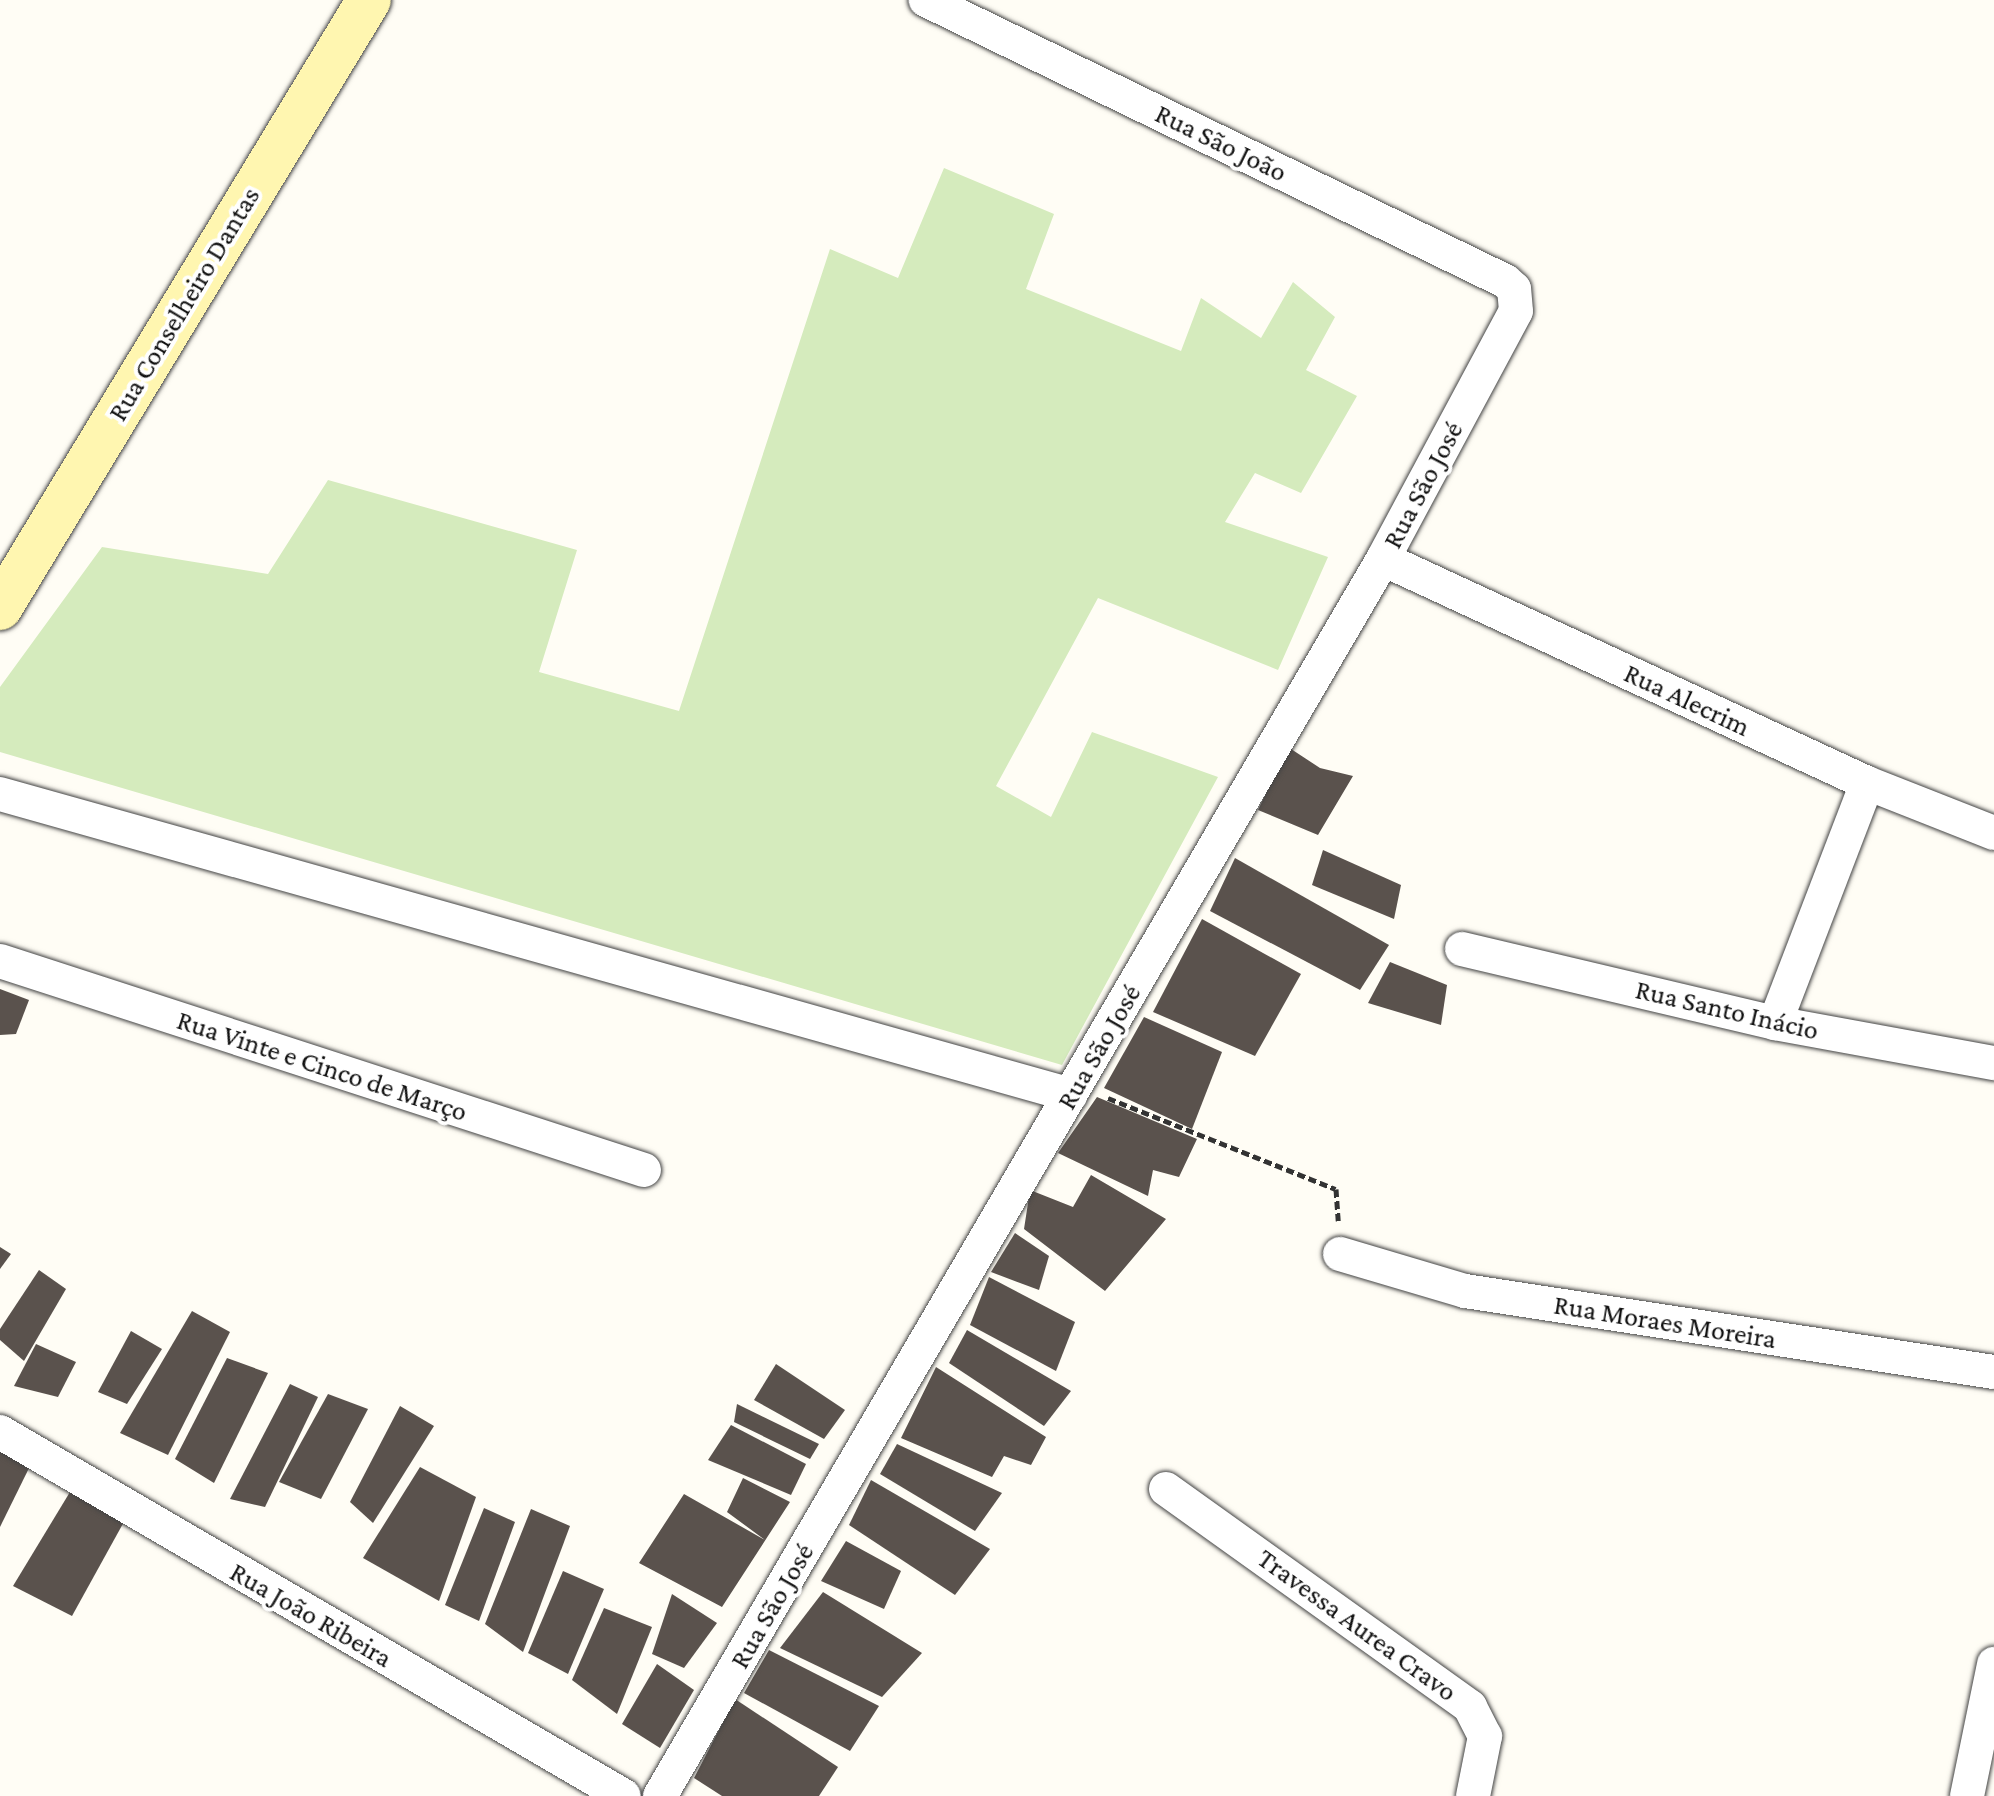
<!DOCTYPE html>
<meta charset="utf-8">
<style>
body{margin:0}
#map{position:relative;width:1994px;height:1796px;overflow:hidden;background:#fffdf5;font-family:"Crimson Pro",serif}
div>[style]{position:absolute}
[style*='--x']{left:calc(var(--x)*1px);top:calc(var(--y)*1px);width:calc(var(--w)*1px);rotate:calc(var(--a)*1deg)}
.green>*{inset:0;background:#d5ebbd}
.building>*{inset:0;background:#5a524d}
.path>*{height:5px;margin-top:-2.5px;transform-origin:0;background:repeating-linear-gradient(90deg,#333 0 8px,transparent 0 12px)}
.roads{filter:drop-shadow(0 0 2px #444) drop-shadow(0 0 2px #444)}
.street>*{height:34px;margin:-17px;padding:0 17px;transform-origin:17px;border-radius:17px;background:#fff}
.secondary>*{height:44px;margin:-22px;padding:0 22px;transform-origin:22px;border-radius:22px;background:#fff6b0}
span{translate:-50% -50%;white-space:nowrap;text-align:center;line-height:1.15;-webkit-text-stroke:8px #fff;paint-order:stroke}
.street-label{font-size:28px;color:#111}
</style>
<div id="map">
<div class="green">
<div style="clip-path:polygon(944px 168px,1054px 214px,1026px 289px,1181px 351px,1201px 298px,1261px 338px,1293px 282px,1335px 317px,1306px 370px,1357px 396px,1301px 493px,1255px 473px,1225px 522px,1328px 557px,1278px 670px,1098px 598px,996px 786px,1051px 817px,1092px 732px,1218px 777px,1062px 1065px,0 752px,0 687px,102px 547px,268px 574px,328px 480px,577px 550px,539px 672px,679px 711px,830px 249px,898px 278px)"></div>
</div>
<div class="building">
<div style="clip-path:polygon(1288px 747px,1320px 768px,1353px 776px,1318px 835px,1258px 810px)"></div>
<div style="clip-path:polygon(1323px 850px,1401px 885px,1394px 919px,1312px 885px)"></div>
<div style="clip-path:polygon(1235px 858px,1389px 945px,1360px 990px,1210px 911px)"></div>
<div style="clip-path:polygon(1202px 919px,1301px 974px,1255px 1056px,1153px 1012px)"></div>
<div style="clip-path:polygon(1390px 962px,1447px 985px,1441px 1025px,1368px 1003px)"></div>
<div style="clip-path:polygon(0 989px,29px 1000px,16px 1034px,0 1035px)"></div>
<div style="clip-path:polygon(1144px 1017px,1222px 1052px,1192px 1129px,1104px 1088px)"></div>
<div style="clip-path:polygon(1097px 1097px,1197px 1139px,1179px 1177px,1153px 1170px,1148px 1196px,1058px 1153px)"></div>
<div style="clip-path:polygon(1091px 1175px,1166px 1219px,1105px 1291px,1024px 1229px,1030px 1190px,1073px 1207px)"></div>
<div style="clip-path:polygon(1015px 1233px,1049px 1256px,1039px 1290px,991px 1272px)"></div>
<div style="clip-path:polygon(0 1247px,11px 1254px,0 1269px)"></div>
<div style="clip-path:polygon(39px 1270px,66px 1289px,24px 1361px,0 1340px,0 1329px)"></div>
<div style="clip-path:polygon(989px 1277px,1075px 1322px,1056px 1371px,970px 1325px)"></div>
<div style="clip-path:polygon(192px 1311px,230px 1332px,168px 1455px,120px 1433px)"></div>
<div style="clip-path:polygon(967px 1330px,1071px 1391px,1044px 1426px,949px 1363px)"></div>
<div style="clip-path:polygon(131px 1331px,162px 1349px,127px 1404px,98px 1392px)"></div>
<div style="clip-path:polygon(36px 1344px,76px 1362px,58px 1397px,14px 1386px)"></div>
<div style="clip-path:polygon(227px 1358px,268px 1373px,214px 1483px,175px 1459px)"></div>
<div style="clip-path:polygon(776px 1364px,845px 1410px,824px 1439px,754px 1400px)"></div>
<div style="clip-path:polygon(936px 1367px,1046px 1437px,1031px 1465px,1004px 1456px,992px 1477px,901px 1438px)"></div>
<div style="clip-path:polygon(290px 1384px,318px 1397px,265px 1507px,230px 1499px)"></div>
<div style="clip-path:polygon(328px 1394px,368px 1409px,321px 1499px,279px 1482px)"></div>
<div style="clip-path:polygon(737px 1404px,819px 1444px,810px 1459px,734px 1422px)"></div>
<div style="clip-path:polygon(400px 1406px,434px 1426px,373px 1523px,350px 1502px)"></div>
<div style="clip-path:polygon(731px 1425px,806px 1464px,791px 1495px,708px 1460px)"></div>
<div style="clip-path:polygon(0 1442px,33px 1460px,0 1527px)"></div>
<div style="clip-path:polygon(897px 1444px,1002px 1493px,975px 1531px,880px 1474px)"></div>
<div style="clip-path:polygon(420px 1467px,476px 1497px,439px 1601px,363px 1558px)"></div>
<div style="clip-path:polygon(743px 1478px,790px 1502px,722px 1607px,639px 1563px,684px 1494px,765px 1540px,727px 1512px)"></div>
<div style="clip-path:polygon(871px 1480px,990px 1549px,955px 1595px,849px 1525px)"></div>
<div style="clip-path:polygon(73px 1487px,125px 1520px,72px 1616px,13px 1586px)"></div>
<div style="clip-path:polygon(484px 1508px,515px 1522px,479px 1621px,445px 1605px)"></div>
<div style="clip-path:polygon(531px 1509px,570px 1526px,523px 1652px,485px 1624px)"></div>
<div style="clip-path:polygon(846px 1541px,901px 1571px,884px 1609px,821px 1581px)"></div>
<div style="clip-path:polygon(563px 1571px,604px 1589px,568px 1674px,528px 1653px)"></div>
<div style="clip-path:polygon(823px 1592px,922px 1653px,882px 1697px,780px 1648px)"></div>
<div style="clip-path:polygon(672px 1594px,717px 1623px,684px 1668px,652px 1654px)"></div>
<div style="clip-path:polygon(604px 1608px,652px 1627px,617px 1714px,572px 1680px)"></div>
<div style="clip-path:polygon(769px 1650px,879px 1706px,850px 1751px,744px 1693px)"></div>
<div style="clip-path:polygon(657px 1664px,694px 1690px,660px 1748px,622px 1724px)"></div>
<div style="clip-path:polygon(735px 1699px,838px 1767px,819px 1796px,722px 1796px,694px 1778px)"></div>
</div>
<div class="path">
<div style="--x:1108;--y:1098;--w:245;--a:21.8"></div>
<div style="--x:1336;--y:1189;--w:32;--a:86"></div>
</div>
<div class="roads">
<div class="street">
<div style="--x:1383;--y:559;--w:533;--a:24.84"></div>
<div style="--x:1867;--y:783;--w:136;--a:21.5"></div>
<div style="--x:0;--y:794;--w:1112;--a:15.7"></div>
<div style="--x:1462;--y:949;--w:322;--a:13.3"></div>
<div style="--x:1775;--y:1023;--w:223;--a:10.4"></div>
<div style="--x:0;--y:961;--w:677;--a:17.98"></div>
<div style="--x:1775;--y:1023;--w:257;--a:-69"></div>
<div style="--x:1340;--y:1254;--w:130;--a:16.5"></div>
<div style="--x:1465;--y:1291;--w:535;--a:8.71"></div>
<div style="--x:0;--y:1432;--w:722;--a:30.26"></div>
<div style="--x:1166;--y:1489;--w:374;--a:35.6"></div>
<div style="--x:1470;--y:1707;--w:33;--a:63"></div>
<div style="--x:1485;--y:1736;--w:61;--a:101.3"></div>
<div style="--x:660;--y:1796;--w:1433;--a:-59.69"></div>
<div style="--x:1383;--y:559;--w:281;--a:-61.8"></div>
<div style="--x:1516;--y:311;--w:22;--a:-95"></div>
<div style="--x:1514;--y:289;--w:12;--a:-138"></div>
<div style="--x:1505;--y:281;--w:644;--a:-154.11"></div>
<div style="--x:1967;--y:1796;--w:135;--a:-78.4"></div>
</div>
<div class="secondary">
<div style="--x:0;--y:608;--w:711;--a:-58.75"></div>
</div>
</div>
<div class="street-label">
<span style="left:1221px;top:143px;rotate:26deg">Rua São João</span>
<span style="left:184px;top:304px;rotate:-59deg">Rua Conselheiro Dantas</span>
<span style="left:1423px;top:485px;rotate:-62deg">Rua São José</span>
<span style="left:1687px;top:700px;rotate:25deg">Rua Alecrim</span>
<span style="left:1727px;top:1010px;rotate:13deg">Rua Santo Inácio</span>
<span style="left:1099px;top:1047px;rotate:-60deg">Rua São José</span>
<span style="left:322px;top:1066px;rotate:18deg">Rua Vinte e Cinco de Março</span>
<span style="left:1665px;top:1322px;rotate:9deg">Rua Moraes Moreira</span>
<span style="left:772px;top:1606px;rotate:-60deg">Rua São José</span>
<span style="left:311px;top:1615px;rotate:30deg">Rua João Ribeira</span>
<span style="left:1357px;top:1625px;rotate:36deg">Travessa Aurea Cravo</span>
</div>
</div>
